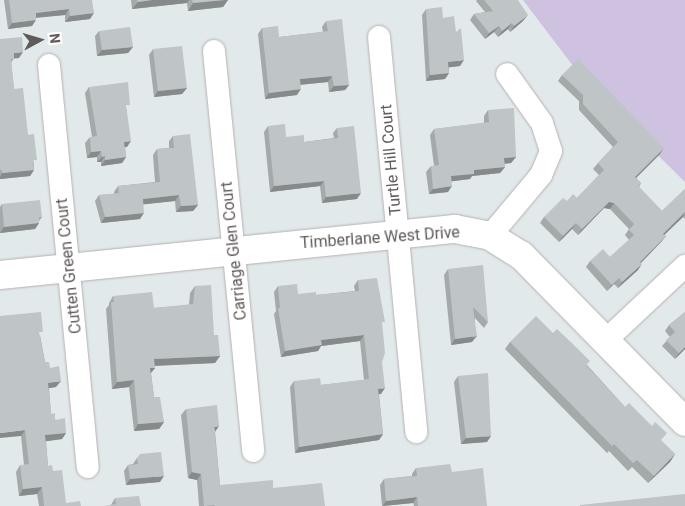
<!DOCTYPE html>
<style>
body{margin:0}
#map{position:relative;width:685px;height:506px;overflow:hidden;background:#e2e9eb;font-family:Roboto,sans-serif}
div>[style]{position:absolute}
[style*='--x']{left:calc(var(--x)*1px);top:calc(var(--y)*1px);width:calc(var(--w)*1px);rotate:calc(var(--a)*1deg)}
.green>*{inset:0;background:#cfc1e0}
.roads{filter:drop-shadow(0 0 1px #b6b0af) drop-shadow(0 0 1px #b6b0af)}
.minor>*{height:22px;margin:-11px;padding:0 11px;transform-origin:11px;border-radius:11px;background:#fff}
.tertiary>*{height:28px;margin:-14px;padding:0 14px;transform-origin:14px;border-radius:14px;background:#fff}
.wall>*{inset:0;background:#a4a9aa}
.shaded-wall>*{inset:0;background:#868a8b}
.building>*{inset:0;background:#bfc5c6}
span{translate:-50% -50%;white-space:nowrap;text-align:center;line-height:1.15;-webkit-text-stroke:4.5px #fff;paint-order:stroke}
.street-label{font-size:16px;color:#615a5a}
.north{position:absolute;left:15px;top:15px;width:50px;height:50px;-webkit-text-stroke:4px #fff;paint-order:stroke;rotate:84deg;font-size:14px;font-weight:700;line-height:20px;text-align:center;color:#615a5a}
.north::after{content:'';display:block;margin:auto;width:18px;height:22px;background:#615a5a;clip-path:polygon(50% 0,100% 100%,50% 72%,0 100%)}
</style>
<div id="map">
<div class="green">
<div style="clip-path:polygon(523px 0,685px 0,685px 182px,589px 87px)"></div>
</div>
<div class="roads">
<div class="minor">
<div style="--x:379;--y:37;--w:397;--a:84.6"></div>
<div style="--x:214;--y:51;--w:402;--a:84.4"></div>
<div style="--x:49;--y:65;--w:404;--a:84.5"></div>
<div style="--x:490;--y:236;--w:80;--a:-50.1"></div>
<div style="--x:541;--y:175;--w:26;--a:-67"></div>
<div style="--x:551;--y:151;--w:29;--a:-108"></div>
<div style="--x:542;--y:123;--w:60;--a:-125.5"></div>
<div style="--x:605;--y:341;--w:110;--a:-43.2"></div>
</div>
<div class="tertiary">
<div style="--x:0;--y:275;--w:457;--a:-5.8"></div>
<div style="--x:455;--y:229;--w:36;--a:11"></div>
<div style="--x:490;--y:236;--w:36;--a:32"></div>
<div style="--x:521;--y:255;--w:234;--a:45.5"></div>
</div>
</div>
<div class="wall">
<div style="clip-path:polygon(4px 0,92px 0,90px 19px,65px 22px,65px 15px,36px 18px,32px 26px,8px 29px)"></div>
<div style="clip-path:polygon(131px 0,231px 0,228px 0,223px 7px,188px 11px,187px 3px,132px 9px)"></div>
<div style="clip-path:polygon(477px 0,518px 0,523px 21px,510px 32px,508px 29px,498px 37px,494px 32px,485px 39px,470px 20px,474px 14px,485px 12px,476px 1px)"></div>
<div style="clip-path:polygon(426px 9px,443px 18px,460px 66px,449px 67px,449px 73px,445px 79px,426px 81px,422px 15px)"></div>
<div style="clip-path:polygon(326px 21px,349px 85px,345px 90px,329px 92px,328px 82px,300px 85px,297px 95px,265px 99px,258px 34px,262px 28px,279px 37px,323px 32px,322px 27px)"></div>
<div style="clip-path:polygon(99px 31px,133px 47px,128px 53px,97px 56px,95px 36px)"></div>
<div style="clip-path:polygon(0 39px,19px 58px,14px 58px,11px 63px,14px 89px,28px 135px,34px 164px,34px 170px,30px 176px,0 179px)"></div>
<div style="clip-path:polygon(153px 49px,187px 88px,182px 94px,154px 97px,149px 55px)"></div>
<div style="clip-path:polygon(562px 75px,660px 154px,636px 178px,641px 183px,639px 187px,662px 211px,685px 189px,685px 219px,683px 217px,664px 235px,666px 236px,661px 242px,641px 263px,638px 270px,618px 288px,614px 284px,607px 291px,586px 267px,590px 261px,610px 257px,629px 240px,625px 235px,629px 229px,610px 209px,604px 208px,578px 235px,572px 229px,559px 242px,540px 223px,544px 217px,567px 201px,577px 198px,599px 175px,593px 169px,598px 163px,613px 147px,579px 110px,579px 101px,558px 81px)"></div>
<div style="clip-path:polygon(89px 87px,127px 110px,127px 147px,125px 147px,126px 157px,122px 163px,101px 166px,101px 162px,97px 162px,97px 157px,87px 158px,85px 143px,90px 137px,92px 137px,85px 93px)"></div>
<div style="clip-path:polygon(488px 110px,516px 157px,511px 163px,504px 164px,505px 167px,500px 173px,472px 176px,470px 179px,451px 181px,448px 192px,429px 194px,426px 172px,431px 166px,434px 166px,430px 135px,434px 129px,484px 123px,484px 116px)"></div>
<div style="clip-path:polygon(268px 126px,286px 137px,304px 142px,334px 138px,333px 133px,337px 128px,357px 199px,322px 203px,320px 186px,270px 192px,264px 132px)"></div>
<div style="clip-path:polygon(173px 136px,198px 205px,193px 211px,176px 212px,175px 201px,143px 204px,140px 219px,101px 223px,95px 201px,99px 195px,114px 194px,114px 192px,118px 186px,155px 182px,153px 155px,157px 149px,169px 148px,169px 141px)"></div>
<div style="clip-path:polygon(2px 204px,42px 217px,39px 221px,39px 223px,35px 229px,0 233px,0 207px)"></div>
<div style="clip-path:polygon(448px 269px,488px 322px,484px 328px,475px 318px,472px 342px,451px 345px,444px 275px)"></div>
<div style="clip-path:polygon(358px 280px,382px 325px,381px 394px,379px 394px,383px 434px,379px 440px,295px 453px,290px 387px,294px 381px,321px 385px,364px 380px,360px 341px,321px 346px,318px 351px,281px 357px,274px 314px,276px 311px,274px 292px,278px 286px,298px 294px,316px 295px,355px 291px,354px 286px)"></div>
<div style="clip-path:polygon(195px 286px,214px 335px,220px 356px,215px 363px,155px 366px,155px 368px,151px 373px,154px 397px,164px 422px,159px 429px,134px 431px,129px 387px,112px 389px,106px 309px,109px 305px,109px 303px,113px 296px,154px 308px,189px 305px,190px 293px)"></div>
<div style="clip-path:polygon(685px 312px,685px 349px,675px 359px,662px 346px,670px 337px,665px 331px,669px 325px)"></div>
<div style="clip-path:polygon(553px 333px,587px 365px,625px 407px,675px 454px,670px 462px,648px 483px,632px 467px,628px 471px,609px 451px,607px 453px,505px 349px,510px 342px)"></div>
<div style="clip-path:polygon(40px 335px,45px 362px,50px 368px,56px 387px,49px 388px,51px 414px,66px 433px,62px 439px,46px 441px,48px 466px,53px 471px,66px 503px,81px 506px,39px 506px,37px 494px,19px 496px,16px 472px,20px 465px,24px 465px,21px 436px)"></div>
<div style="clip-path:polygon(458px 376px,487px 442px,461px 444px,454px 382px)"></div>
<div style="clip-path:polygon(186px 409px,215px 432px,220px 485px,273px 488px,325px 506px,199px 506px,197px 480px,188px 478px,181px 415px)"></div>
<div style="clip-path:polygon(137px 458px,160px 482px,126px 485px,124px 471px,128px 465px,133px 464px)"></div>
<div style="clip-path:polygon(416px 468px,452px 472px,487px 506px,414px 506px,413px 503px,382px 506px,380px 485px,384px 479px,412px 476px,412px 474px)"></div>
<div style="clip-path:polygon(115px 498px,141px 506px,111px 505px)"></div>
</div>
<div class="shaded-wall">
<div style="clip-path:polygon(152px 0,189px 0,187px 3px,132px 9px,138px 2px)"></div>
<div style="clip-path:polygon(223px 0,231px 0,228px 0,223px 7px,188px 11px,193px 3px)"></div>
<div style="clip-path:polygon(69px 9px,65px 15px,31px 18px,36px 13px)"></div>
<div style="clip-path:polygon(94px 13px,90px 19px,65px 22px,70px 16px)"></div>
<div style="clip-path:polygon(528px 15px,523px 21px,510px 32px,514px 26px)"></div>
<div style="clip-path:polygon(36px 20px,32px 26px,8px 29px,12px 23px)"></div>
<div style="clip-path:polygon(512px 23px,508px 29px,498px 37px,502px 31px)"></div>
<div style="clip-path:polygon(499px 26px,494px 32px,485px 39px,489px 33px)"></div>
<div style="clip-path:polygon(133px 47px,128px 53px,97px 56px,102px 50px)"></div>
<div style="clip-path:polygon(23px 52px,19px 58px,10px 59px,14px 53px)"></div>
<div style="clip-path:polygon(464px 60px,460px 66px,444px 68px,448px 62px)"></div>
<div style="clip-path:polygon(449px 73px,445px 79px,426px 81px,430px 75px)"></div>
<div style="clip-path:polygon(332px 76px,328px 82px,296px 85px,300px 79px)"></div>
<div style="clip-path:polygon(349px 85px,345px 90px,329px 92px,334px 86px)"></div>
<div style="clip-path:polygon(187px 88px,182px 94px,154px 97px,158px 91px)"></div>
<div style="clip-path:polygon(301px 89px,297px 95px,265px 99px,269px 93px)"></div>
<div style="clip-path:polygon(131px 141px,127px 147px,120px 148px,124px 142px)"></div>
<div style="clip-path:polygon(664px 148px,660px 154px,631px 183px,635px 177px)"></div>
<div style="clip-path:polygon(101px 151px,97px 157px,87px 158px,91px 152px)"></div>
<div style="clip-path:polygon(105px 156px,101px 162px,97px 162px,102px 157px)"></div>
<div style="clip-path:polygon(126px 157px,122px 163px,101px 166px,105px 160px)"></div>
<div style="clip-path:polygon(516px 157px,511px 163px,499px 164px,504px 158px)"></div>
<div style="clip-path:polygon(505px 167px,500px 173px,472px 176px,470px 179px,447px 182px,451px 176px,474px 170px)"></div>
<div style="clip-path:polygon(34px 170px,30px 176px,0 179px,0 177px,2px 173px)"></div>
<div style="clip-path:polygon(324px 181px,320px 186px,270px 192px,274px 186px)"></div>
<div style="clip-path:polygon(452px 186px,448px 192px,429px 194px,433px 189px)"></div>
<div style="clip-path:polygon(361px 193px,357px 199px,322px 203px,326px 197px)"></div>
<div style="clip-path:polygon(179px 195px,175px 201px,138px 205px,143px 199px)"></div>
<div style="clip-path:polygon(609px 202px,614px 203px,610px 209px,604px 208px,578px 235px,582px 229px)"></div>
<div style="clip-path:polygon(198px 205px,193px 211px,176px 212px,181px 206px)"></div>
<div style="clip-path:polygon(685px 212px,683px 217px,659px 240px,663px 234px)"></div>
<div style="clip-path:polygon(144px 213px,140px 219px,101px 223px,105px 217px)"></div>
<div style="clip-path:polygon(39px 223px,35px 229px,0 233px,4px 227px)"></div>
<div style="clip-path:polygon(576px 223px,572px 229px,559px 242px,563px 236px)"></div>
<div style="clip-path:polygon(666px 236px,661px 242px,636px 268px,640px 262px)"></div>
<div style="clip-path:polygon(642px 264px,638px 270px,618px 288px,622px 282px)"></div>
<div style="clip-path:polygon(619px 278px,614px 284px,607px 291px,612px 285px)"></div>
<div style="clip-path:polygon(364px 335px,360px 341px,321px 346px,318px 351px,281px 357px,285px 351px,321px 340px)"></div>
<div style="clip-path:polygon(477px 336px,472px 342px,451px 345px,455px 339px)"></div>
<div style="clip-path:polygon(685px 347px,685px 349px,675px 359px,679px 353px)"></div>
<div style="clip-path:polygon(220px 356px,215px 363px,149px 366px,154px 359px)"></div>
<div style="clip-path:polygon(150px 368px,155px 368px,150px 374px)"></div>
<div style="clip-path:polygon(134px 380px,129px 387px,112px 389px,117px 382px)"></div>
<div style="clip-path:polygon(61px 381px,56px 387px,44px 389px,48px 383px)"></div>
<div style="clip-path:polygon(385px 388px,381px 394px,374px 395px,378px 389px)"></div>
<div style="clip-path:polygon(164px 422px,159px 429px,134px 431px,138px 424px)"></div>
<div style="clip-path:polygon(219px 426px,215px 432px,214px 427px)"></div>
<div style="clip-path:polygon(25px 430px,21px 436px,0 438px,0 433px)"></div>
<div style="clip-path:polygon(66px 433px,62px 439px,41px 442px,45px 435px)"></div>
<div style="clip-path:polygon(383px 434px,379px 440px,295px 453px,299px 447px)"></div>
<div style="clip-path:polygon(491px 436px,487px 442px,461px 444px,466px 438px)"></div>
<div style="clip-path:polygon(675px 454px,670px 462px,648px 483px,654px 476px)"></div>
<div style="clip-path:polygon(192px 472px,201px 474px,197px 480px,188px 478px)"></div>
<div style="clip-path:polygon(164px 476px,160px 482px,126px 485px,130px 479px)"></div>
<div style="clip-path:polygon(42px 487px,37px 494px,19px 496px,23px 489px)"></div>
<div style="clip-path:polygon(417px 497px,413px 503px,383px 506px,386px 501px)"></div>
</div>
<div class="building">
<div style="clip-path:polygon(9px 0,92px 0,94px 13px,70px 16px,69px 9px,36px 13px,36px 20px,12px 23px)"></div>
<div style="clip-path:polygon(137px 0,152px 0,138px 2px)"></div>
<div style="clip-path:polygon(192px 0,225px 0,193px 3px)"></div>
<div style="clip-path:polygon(484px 0,518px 0,528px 15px,514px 26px,512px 23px,502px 31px,499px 26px,489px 33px,474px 14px,493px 11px)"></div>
<div style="clip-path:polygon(442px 7px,443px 18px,454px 16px,456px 32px,461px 28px,464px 60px,448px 62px,449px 73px,430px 75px,426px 9px)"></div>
<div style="clip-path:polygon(342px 19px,349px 85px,334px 86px,332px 76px,300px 79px,301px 89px,269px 93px,262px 28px,278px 26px,279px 37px,328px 31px,326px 21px)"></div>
<div style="clip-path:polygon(130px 27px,133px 47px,102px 50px,99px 31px)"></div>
<div style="clip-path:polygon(22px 37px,23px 52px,14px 53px,14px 59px,11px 59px,14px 89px,23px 88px,28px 135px,34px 134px,37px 160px,33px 160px,34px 170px,2px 173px,2px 170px,0 170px,0 39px)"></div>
<div style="clip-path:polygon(182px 46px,187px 88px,158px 91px,153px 49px)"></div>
<div style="clip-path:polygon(578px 59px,664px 148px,635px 177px,641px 183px,638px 186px,662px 211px,685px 189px,685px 212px,663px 234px,666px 236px,640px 262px,642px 264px,622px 282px,619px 278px,612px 285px,590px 261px,603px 249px,610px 257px,634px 235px,629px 230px,634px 224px,614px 203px,609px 202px,582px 229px,576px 223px,563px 236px,544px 217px,563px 198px,567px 201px,573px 194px,577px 198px,604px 170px,598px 163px,618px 142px,583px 104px,583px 95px,562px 75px)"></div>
<div style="clip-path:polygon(128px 82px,130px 105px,126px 105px,131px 141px,124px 142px,126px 157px,105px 160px,105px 156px,102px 157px,101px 151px,91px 152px,90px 137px,97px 136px,89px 87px)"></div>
<div style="clip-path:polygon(514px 108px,516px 157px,504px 158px,505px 167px,474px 170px,474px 174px,451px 176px,452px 186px,433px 189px,431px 166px,439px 165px,434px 129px,489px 122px,488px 110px)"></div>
<div style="clip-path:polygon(285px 124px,286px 137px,304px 135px,304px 142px,338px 138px,337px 128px,354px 126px,361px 193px,326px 197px,324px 181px,274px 186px,268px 126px)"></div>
<div style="clip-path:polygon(190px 134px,198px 205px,181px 206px,179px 195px,143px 199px,144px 213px,105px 217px,99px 195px,119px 193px,118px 186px,160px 182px,157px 149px,174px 148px,173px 136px)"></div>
<div style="clip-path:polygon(40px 200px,42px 217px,39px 217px,39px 223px,4px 227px,2px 204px)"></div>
<div style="clip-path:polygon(483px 265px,488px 322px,473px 307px,477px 336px,455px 339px,448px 269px)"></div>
<div style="clip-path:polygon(377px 278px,385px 322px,382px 322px,385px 353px,382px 362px,385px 388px,378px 389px,383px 434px,299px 447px,294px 381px,320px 378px,321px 385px,369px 379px,364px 335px,321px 340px,322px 345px,285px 351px,278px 308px,280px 308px,278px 286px,297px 284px,298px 294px,316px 292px,316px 295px,359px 291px,358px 280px)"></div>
<div style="clip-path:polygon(211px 285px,214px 335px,218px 335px,220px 356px,154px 359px,155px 368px,150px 368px,154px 397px,160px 397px,164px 422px,138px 424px,134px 380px,117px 382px,111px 302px,114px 302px,113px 296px,152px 292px,154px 308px,193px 304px,195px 286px)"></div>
<div style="clip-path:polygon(41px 312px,43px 332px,39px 332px,45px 362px,49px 362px,50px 368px,59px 366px,61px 381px,48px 383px,51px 414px,55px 413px,55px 420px,65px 418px,66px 433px,45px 435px,48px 466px,52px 465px,53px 471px,62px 470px,66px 503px,80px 501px,81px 506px,44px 506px,42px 487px,23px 489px,20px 465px,29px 464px,25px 430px,0 433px,0 316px)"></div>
<div style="clip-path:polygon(685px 312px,685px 347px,679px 353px,666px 340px,675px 332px,669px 325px)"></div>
<div style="clip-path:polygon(536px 316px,553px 333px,557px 329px,577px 348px,590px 361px,586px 365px,625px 407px,629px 403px,652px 426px,655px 422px,667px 433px,661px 440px,675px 454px,654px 476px,637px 460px,633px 463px,614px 444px,612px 446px,510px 342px)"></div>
<div style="clip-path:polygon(488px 373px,491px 436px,466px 438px,458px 376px)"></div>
<div style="clip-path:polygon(217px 405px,219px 426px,214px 427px,220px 485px,273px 480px,273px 488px,322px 483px,325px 506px,215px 506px,214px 505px,204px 506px,201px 474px,192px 472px,186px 409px)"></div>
<div style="clip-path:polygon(161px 452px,164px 476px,130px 479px,128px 465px,138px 464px,137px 458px,140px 454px)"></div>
<div style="clip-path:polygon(450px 464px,452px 472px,483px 468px,487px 506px,418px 506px,417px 497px,386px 501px,384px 479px,417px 476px,416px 468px)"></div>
<div style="clip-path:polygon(685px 494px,685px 506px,580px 506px,580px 505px)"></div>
<div style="clip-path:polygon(139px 496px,141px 506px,103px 506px,116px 504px,115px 498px)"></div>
</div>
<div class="street-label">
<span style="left:391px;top:160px;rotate:-95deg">Turtle Hill Court</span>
<span style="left:380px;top:238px;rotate:-4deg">Timberlane West Drive</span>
<span style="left:234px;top:251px;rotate:-96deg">Carriage Glen Court</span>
<span style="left:69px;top:266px;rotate:-96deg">Cutten Green Court</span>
</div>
<div class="north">N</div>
</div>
